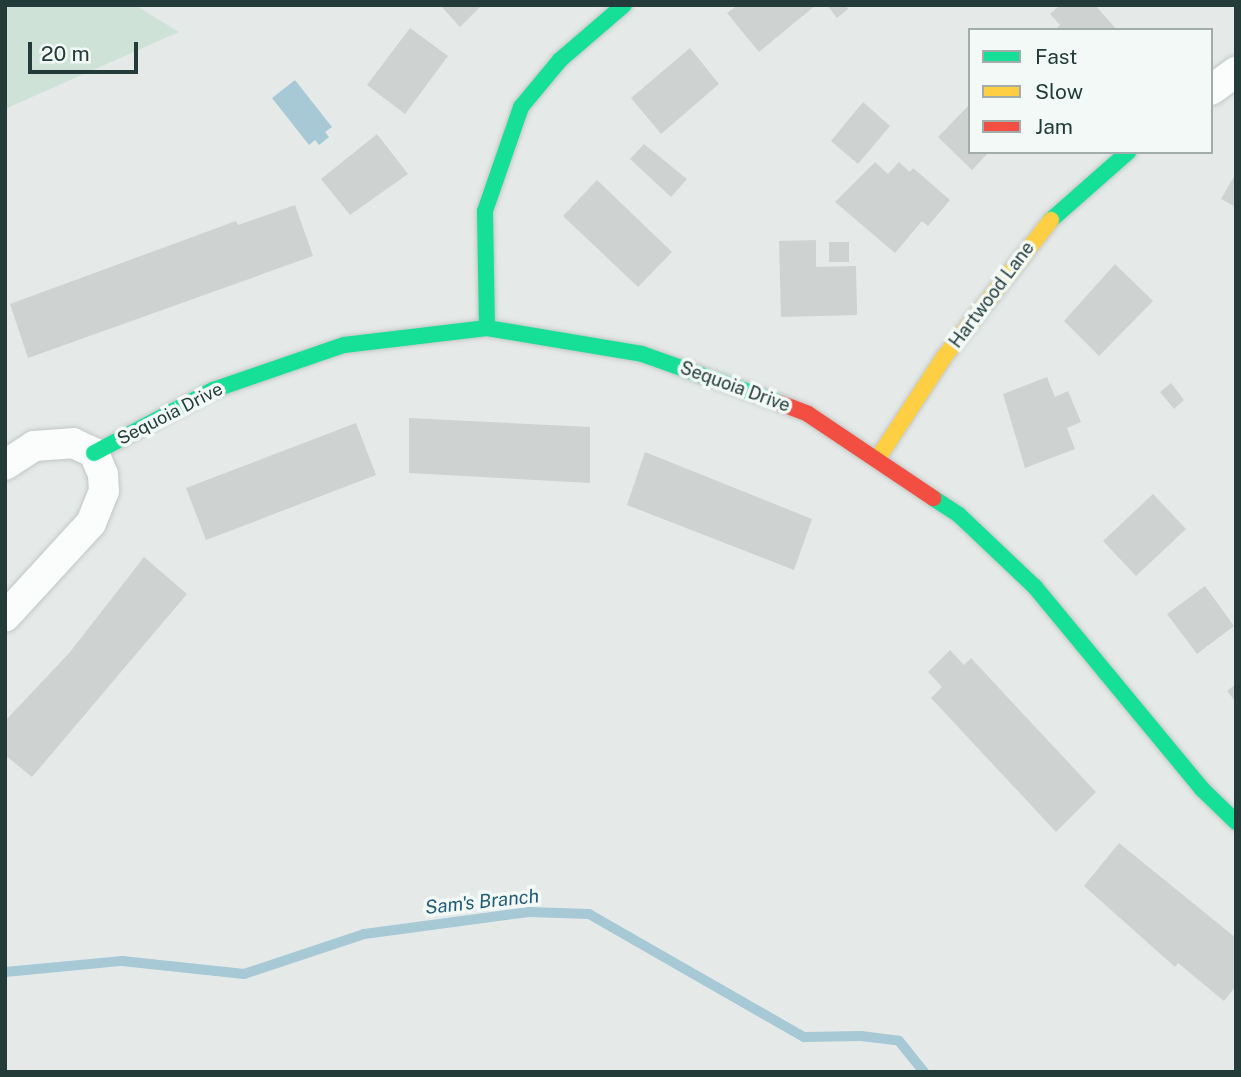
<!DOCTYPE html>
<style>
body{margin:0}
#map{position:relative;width:1241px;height:1077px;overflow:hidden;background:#e5eae8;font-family:"Public Sans",sans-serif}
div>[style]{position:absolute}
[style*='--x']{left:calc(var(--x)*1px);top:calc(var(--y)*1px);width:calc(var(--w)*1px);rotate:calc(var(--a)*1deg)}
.green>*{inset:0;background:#cfe2d7}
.water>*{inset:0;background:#a7c9d6}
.stream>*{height:10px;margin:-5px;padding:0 5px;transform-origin:5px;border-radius:5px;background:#a7c9d6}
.building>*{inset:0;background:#ced2d1}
.roads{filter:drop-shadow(0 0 2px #c2c7c5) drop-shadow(0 0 2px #c2c7c5)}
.street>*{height:30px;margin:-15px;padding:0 15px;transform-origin:15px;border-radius:15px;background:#fbfcfc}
.fast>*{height:16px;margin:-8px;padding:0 8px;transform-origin:8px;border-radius:8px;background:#16e098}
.slow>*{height:16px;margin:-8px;padding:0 8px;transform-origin:8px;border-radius:8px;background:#ffcf43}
.jam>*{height:16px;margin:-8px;padding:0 8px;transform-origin:8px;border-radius:8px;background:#f24e42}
span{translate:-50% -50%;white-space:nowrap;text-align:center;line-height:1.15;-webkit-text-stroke:7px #f3f9f6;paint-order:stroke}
.street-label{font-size:18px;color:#233c39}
.water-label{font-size:19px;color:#205c75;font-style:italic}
.frame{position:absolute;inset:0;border:7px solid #233c39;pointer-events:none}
.legend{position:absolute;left:968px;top:28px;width:245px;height:126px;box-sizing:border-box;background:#f3f9f6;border:2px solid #a0adaa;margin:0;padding:9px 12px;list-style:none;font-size:21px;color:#233c39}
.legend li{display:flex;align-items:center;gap:14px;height:35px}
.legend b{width:35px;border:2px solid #a0adaa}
.scale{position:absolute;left:28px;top:42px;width:110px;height:32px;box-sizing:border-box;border:4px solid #233c39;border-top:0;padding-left:9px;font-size:21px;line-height:24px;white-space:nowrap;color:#233c39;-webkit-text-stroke:5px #f3f9f6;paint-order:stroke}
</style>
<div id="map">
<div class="green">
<div style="clip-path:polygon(5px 5px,135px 5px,179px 32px,5px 109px)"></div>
</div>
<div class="water">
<div style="clip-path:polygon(295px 80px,332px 127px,325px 132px,329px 137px,319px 145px,315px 140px,309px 145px,272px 98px)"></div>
</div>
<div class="stream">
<div style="--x:5;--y:972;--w:118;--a:-5.4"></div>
<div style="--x:122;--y:961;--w:123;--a:6.1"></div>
<div style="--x:244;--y:974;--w:126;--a:-18.4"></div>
<div style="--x:364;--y:934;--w:166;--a:-7.6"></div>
<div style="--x:529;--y:912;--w:60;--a:1.9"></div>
<div style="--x:589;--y:914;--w:248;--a:29.8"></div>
<div style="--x:804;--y:1037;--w:57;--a:-1"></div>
<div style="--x:861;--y:1036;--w:38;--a:7"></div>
<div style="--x:899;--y:1041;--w:40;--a:51"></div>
</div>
<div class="building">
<div style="clip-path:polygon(440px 5px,482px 5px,460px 27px)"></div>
<div style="clip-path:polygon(738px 5px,816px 5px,759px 52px,727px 13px)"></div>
<div style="clip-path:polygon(827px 5px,846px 5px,848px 9px,837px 18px)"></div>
<div style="clip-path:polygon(1060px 5px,1095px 5px,1117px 30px,1055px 30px,1060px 25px,1050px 14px)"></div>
<div style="clip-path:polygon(410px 28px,448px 56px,405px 114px,367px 85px)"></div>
<div style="clip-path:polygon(690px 48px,719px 84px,661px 134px,631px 98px)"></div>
<div style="clip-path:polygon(863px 102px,890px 126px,858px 164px,831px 141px)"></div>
<div style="clip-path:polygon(970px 104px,970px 152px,989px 152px,972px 170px,938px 137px)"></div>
<div style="clip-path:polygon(377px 134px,408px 174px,350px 215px,321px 179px)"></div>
<div style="clip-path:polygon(644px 144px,687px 179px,671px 197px,630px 159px)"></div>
<div style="clip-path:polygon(875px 162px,888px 174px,899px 162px,910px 172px,913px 168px,950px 200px,928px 226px,922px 221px,895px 253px,835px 202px)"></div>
<div style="clip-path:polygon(1236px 173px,1236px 207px,1221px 199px)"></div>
<div style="clip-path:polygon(597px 180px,672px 252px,638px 287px,563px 216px)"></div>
<div style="clip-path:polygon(295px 205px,313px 256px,28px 358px,10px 304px,236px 221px,238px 225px)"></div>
<div style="clip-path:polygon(816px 240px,816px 267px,856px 266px,857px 315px,781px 317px,779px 241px)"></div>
<div style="clip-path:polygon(829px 242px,849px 242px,849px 262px,829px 262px)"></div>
<div style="clip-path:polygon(1115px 264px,1153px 301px,1099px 356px,1064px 321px)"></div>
<div style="clip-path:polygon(1047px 377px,1055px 397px,1068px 391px,1081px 422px,1067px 428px,1075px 449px,1025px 468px,1003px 394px)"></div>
<div style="clip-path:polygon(1171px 383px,1184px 400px,1174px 409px,1160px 392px)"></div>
<div style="clip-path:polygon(409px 418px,590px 427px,590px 483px,409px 473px)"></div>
<div style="clip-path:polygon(356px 423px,376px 475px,206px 540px,186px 488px)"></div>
<div style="clip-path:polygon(645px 452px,812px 519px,794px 570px,627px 505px)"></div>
<div style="clip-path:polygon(1153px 494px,1186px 529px,1136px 576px,1103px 541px)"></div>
<div style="clip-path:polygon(144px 557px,187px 594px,32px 777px,5px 755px,5px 721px,70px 652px)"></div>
<div style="clip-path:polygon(1205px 586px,1234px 626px,1197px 654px,1167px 614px)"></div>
<div style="clip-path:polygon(950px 650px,964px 665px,971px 658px,1096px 792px,1056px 832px,931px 698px,942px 687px,928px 672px)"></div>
<div style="clip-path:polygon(1236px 684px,1236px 702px,1227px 691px)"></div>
<div style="clip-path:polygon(1119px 843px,1236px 938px,1236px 986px,1224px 1001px,1178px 963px,1175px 967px,1084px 886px)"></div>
</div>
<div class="roads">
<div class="street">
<div style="--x:1211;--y:90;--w:31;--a:-36"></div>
<div style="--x:5;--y:465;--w:35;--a:-33"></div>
<div style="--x:34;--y:446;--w:39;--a:-4"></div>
<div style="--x:73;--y:443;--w:23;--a:25"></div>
<div style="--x:94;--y:453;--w:23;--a:67"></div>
<div style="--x:103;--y:474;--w:17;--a:87"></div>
<div style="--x:104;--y:491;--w:35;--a:112"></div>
<div style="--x:91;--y:523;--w:127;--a:132.5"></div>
</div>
<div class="fast">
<div style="--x:1051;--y:220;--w:103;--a:-41.4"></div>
<div style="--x:487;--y:328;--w:117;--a:-91"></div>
<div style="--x:485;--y:211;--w:110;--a:-70.9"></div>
<div style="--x:521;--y:107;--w:61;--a:-50.3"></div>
<div style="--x:560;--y:60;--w:84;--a:-40.7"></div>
<div style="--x:94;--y:453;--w:135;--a:-27.9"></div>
<div style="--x:213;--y:390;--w:139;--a:-19"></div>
<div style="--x:344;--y:345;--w:144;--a:-6.8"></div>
<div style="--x:487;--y:328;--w:157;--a:9.5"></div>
<div style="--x:642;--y:354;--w:146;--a:19.5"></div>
<div style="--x:933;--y:498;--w:31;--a:33"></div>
<div style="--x:959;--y:515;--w:105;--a:43.5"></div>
<div style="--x:1035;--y:587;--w:262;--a:50.4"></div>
<div style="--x:1202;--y:789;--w:47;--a:44.1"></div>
</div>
<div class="slow">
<div style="--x:878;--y:458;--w:121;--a:-56.8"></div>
<div style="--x:944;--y:357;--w:174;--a:-52"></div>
</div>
<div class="jam">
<div style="--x:780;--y:403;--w:30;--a:21"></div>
<div style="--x:808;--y:414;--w:151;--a:33.9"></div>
</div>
</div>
<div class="street-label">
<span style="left:992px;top:295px;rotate:-53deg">Hartwood Lane</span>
<span style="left:735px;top:387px;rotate:20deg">Sequoia Drive</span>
<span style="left:170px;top:414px;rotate:-27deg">Sequoia Drive</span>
</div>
<div class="water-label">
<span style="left:482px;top:902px;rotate:-6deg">Sam's Branch</span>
</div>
<div class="frame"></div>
<ul class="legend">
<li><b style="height:9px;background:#16e098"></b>Fast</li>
<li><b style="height:9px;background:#ffcf43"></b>Slow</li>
<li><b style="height:9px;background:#f24e42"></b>Jam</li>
</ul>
<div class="scale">20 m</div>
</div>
